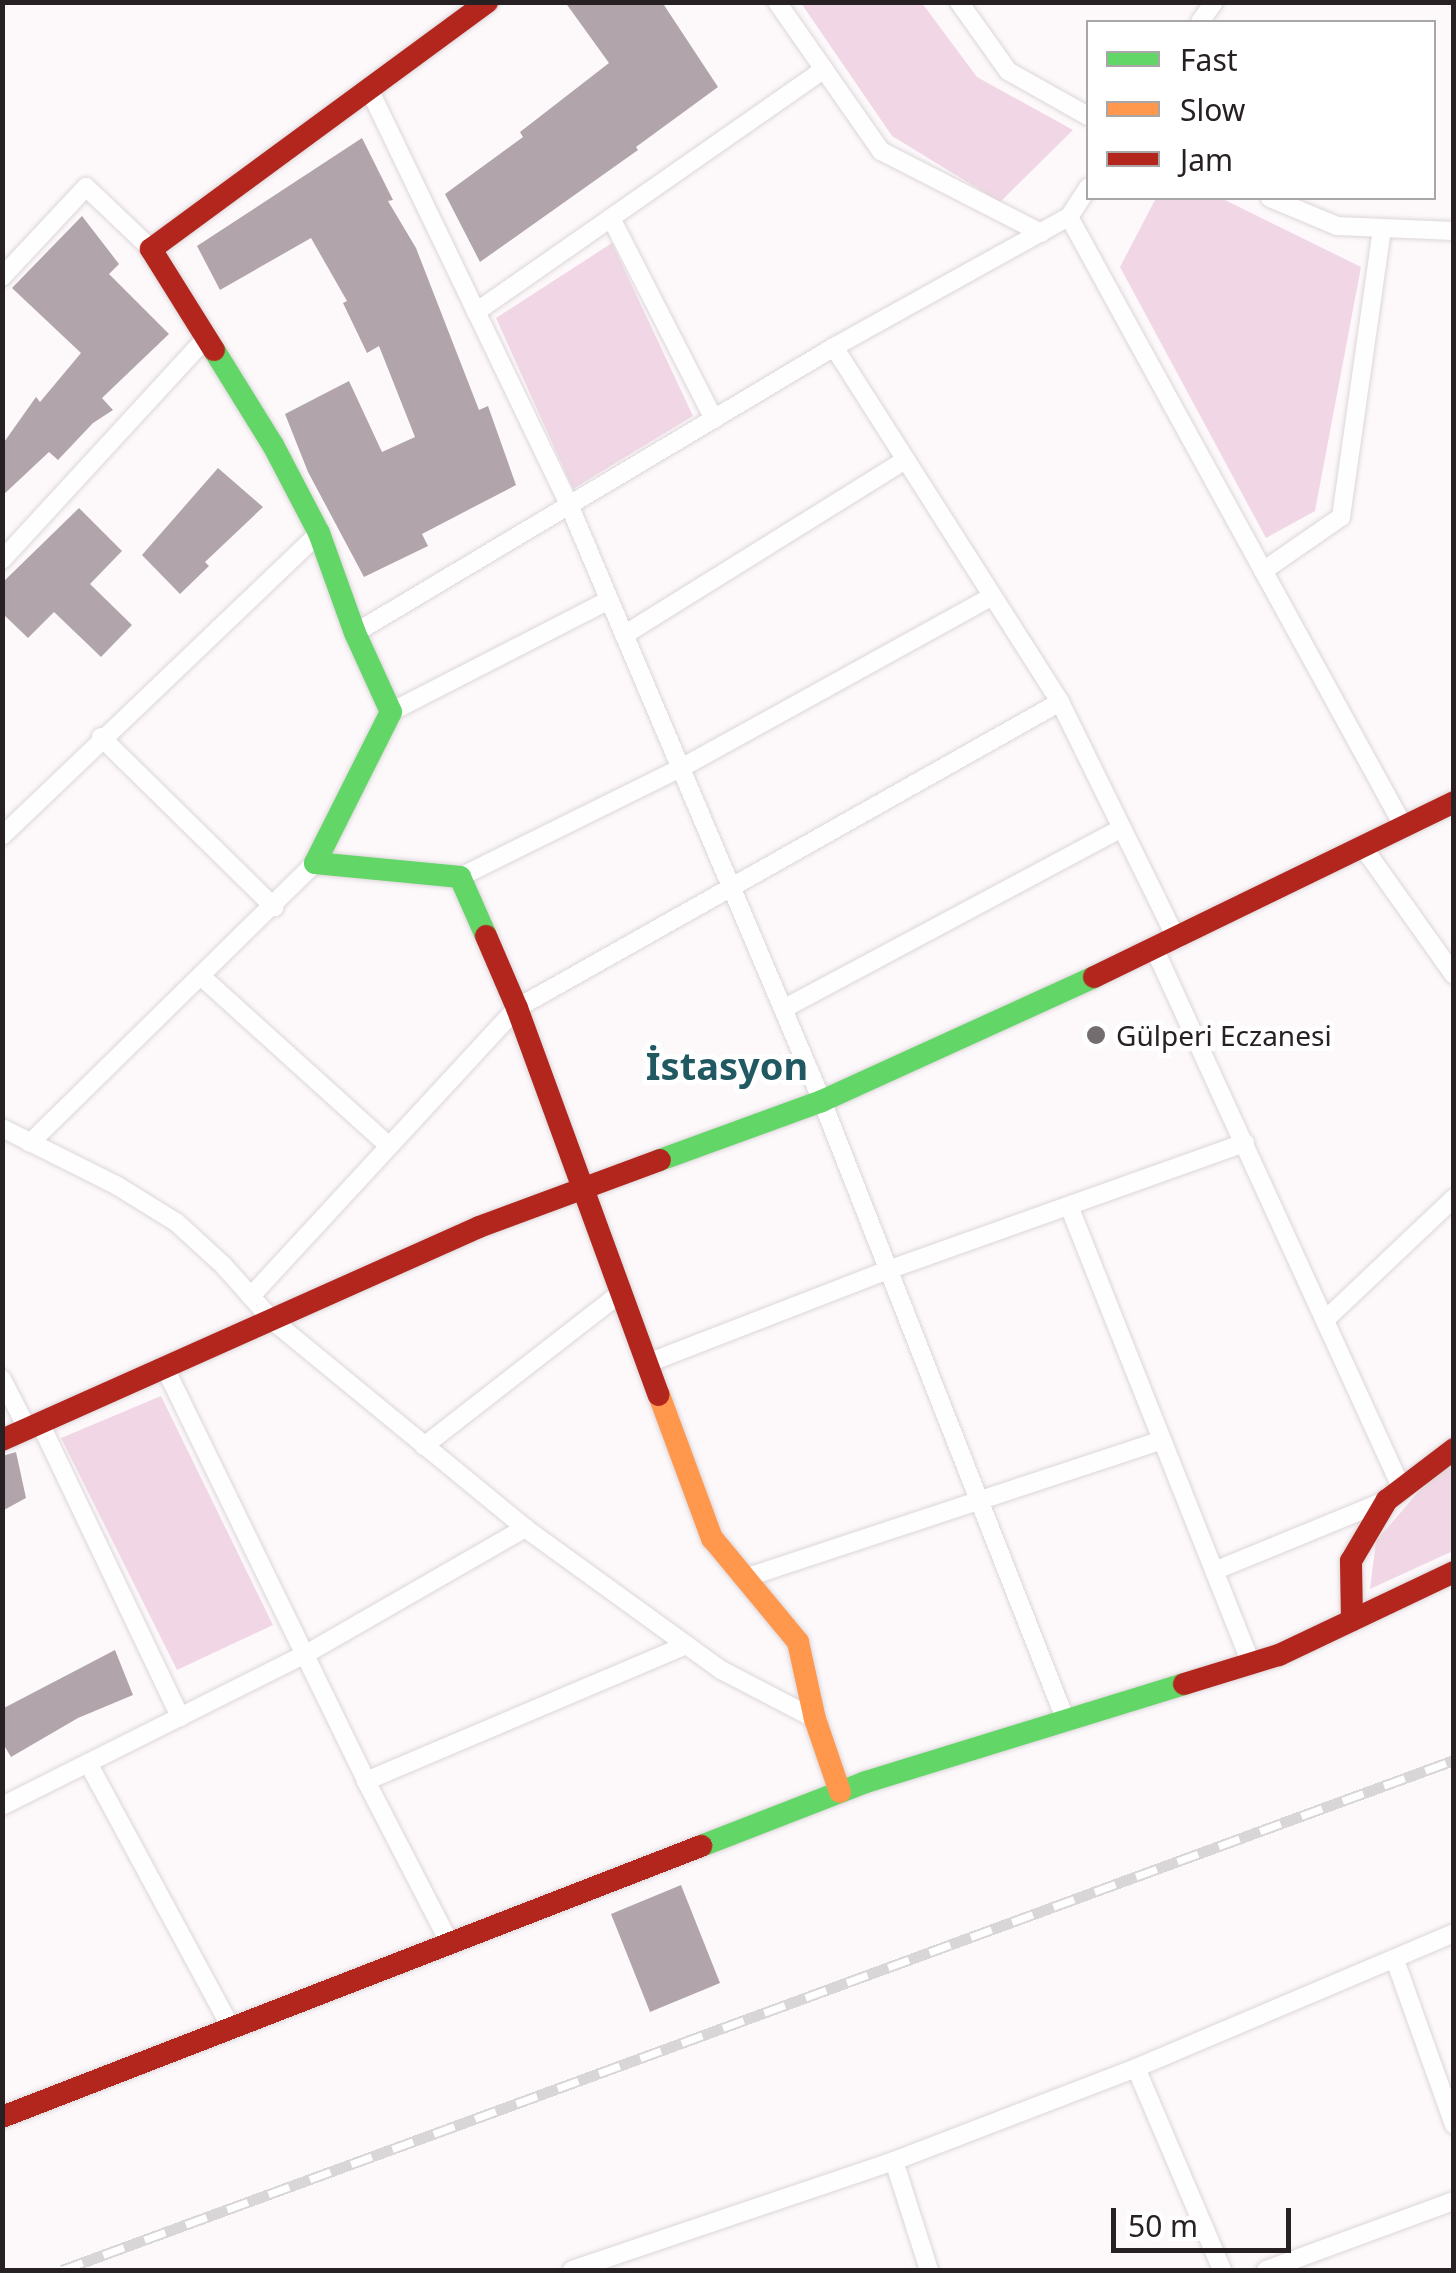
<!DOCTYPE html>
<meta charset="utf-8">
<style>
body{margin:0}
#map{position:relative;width:1456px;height:2273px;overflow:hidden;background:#fdf9fb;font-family:"Noto Sans",sans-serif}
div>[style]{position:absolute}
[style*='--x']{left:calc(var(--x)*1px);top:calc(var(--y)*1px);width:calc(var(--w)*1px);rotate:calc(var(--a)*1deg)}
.green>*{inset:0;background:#f1d7e5}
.building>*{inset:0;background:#b1a5ab}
.roads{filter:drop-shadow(0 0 2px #dcd6d9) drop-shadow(0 0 2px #dcd6d9)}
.street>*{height:18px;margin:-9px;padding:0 9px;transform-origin:9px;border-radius:9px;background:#fffefe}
.fast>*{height:22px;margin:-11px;padding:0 11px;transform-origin:11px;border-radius:11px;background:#63d668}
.slow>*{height:22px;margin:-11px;padding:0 11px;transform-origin:11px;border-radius:11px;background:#ff974d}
.jam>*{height:22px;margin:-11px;padding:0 11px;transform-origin:11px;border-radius:11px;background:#b3261e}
.rail>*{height:11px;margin-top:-5.5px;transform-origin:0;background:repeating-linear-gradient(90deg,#fff 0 22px,#d8d6d7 0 44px);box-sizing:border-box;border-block:2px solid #d8d6d7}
.dots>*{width:28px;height:28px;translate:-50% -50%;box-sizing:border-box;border:5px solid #fff;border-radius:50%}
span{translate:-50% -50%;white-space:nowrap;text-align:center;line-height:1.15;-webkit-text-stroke:10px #fff;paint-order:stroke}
.poi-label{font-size:28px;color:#282124}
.left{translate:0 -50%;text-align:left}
.district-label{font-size:38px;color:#215963;font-weight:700}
.frame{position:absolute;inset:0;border:5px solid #282124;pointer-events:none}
.legend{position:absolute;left:1086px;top:20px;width:350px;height:180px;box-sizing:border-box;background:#fff;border:2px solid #a9a6a7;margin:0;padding:12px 18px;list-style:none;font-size:30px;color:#282124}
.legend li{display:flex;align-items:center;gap:20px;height:50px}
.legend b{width:50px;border:2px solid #a9a6a7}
.scale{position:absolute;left:1111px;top:2208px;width:180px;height:45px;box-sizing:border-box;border:5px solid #282124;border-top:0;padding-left:12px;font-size:30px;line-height:35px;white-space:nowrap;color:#282124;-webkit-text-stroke:8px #fff;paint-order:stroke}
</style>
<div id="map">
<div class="green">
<div style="clip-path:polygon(801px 3px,922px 3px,977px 77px,1073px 130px,1000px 202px,892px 136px)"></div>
<div style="clip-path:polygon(1156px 198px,1221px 198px,1361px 267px,1315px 511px,1266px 538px,1120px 267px)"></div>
<div style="clip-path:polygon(612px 243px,693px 416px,573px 489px,496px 318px)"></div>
<div style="clip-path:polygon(161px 1396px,273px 1625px,177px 1670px,61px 1438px)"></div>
<div style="clip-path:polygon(1453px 1463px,1453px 1551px,1370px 1589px,1376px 1541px,1419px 1491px)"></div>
</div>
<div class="building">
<div style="clip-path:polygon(565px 2px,662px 2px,718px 87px,636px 147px,638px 150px,480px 262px,445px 194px,523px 137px,520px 132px,609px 63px)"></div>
<div style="clip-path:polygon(362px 138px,393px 200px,388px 201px,416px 248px,479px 410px,488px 406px,516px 485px,422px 534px,428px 546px,364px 577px,308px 472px,285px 414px,349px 381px,382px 452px,415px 437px,379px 346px,367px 353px,343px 303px,347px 301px,311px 238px,220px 290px,197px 246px)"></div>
<div style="clip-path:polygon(82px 216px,119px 264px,109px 274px,169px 334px,102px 398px,113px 410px,93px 423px,58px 460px,49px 452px,2px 496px,2px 445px,36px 397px,40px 402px,81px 353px,12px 288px)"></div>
<div style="clip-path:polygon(218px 468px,263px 507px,205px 562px,209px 566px,180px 594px,142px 555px)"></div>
<div style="clip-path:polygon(79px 508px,122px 551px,90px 584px,132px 625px,101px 657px,54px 612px,28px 638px,2px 613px,2px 583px)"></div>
<div style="clip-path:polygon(16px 1452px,26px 1498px,2px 1511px,2px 1456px)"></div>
<div style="clip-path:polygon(115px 1650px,133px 1695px,78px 1718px,11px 1757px,2px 1742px,2px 1709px)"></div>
<div style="clip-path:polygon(681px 1885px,720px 1983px,650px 2012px,611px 1914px)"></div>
</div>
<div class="roads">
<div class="street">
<div style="--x:777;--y:2;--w:182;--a:55.1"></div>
<div style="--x:881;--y:151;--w:180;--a:27.1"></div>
<div style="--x:959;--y:2;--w:85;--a:54.6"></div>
<div style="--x:1008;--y:71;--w:92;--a:29.4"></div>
<div style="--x:1200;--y:22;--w:24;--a:-55"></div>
<div style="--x:369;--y:89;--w:464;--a:64.3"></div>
<div style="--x:570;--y:507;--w:645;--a:67.01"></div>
<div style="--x:822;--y:1101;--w:666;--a:68.52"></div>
<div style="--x:1270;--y:198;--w:73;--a:22.7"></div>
<div style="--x:1337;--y:226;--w:117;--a:2.4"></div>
<div style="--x:1069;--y:217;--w:35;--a:-57"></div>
<div style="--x:611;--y:218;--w:226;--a:62.9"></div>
<div style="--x:2;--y:277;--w:123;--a:-47"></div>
<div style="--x:86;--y:187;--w:90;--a:43.6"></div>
<div style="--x:476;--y:312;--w:424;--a:-34.9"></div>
<div style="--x:834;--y:347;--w:269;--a:-29"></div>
<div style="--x:1069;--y:217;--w:696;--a:61.23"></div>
<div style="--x:2;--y:560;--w:301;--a:-47.4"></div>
<div style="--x:1263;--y:571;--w:95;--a:-34.7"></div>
<div style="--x:1341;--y:517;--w:292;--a:-81.9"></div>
<div style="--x:355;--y:633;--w:558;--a:-30.84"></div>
<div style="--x:834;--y:347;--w:421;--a:57.5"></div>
<div style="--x:1060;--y:702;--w:265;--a:63.8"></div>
<div style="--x:624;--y:635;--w:331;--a:-31.9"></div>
<div style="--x:391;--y:712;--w:245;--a:-27.2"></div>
<div style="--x:101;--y:737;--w:243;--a:44.5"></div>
<div style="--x:2;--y:836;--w:439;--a:-43.7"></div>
<div style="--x:1363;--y:847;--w:157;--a:54.6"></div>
<div style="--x:460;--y:877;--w:246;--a:-26.3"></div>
<div style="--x:681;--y:768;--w:355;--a:-28.9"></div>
<div style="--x:1155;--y:950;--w:593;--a:65.38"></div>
<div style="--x:202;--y:977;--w:252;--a:42.1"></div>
<div style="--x:783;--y:1009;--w:384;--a:-28.1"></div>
<div style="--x:2;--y:1128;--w:127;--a:26.6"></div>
<div style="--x:116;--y:1185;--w:70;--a:31.7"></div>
<div style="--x:176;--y:1222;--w:64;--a:42.5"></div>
<div style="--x:223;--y:1265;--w:74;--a:48.3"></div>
<div style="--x:272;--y:1320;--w:328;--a:39.4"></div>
<div style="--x:525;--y:1528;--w:242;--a:35.9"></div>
<div style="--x:721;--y:1670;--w:106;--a:27.5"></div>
<div style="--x:30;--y:1143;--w:400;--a:-44.5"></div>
<div style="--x:1069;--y:1206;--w:493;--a:68.3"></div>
<div style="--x:251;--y:1296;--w:392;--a:-47.3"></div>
<div style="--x:517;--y:1008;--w:623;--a:-29.4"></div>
<div style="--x:1325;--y:1320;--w:178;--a:-43.4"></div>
<div style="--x:648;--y:1363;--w:257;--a:-21.2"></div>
<div style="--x:888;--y:1270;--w:379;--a:-19.6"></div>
<div style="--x:165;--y:1368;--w:459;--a:64"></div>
<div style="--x:366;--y:1781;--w:348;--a:-23"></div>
<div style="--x:2;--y:1379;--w:55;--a:63"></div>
<div style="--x:40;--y:1423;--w:326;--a:64.5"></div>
<div style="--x:424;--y:1446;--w:251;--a:-37.9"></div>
<div style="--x:1214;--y:1571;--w:187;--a:-22.3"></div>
<div style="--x:745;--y:1578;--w:439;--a:-18.3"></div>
<div style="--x:88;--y:1763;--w:301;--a:61.6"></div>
<div style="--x:366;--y:1781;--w:183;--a:62.7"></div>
<div style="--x:2;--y:1806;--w:340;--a:-26.6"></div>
<div style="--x:306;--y:1654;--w:253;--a:-29.9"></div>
<div style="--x:1395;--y:1960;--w:175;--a:70.3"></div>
<div style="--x:1136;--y:2068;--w:220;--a:66.9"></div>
<div style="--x:894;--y:2161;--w:114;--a:72.2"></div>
<div style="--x:572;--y:2270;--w:340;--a:-18.7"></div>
<div style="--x:894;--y:2161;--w:259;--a:-21"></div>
<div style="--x:1136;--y:2068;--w:345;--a:-23"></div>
<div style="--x:1266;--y:2270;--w:200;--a:-20.2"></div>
</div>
<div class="fast">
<div style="--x:214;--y:350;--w:112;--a:58.2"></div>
<div style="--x:273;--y:445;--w:99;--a:62.4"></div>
<div style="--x:319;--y:533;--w:106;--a:70.2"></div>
<div style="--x:355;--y:633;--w:87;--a:65.5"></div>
<div style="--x:391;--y:712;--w:169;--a:116.7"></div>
<div style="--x:315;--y:863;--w:146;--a:5.5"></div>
<div style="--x:460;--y:877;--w:64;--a:66.2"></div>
<div style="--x:660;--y:1160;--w:172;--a:-20"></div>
<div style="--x:822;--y:1101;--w:299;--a:-24.5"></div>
<div style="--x:701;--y:1846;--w:177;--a:-21.2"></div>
<div style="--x:866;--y:1782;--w:333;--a:-17.1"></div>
</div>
<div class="slow">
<div style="--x:659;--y:1395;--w:153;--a:69.7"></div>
<div style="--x:712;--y:1538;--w:135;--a:50.4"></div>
<div style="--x:798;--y:1642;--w:79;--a:77.6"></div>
<div style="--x:815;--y:1719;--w:77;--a:71.1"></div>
</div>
<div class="jam">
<div style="--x:214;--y:350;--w:119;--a:-122"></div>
<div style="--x:151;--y:249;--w:417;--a:-36.3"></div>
<div style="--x:486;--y:936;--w:78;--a:66.7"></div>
<div style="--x:517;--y:1008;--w:412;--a:69.9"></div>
<div style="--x:1094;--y:977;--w:400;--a:-25.9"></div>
<div style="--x:2;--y:1440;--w:522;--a:-24.06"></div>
<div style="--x:479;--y:1227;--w:193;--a:-20.3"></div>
<div style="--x:1352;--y:1620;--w:59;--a:-91"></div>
<div style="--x:1351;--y:1561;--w:71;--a:-59.5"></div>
<div style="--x:1387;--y:1500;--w:84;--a:-37.3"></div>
<div style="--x:1184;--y:1684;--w:99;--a:-17"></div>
<div style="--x:1279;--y:1655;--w:194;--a:-25.4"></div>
<div style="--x:2;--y:2117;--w:750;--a:-21.19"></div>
</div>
</div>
<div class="rail">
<div style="--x:62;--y:2270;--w:1482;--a:-20.12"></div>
</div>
<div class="dots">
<div style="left:1096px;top:1035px;background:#736d6f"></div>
</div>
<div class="poi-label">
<span class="left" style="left:1116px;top:1035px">Gülperi Eczanesi</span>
</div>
<div class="district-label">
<span style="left:727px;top:1066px">İstasyon</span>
</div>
<div class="frame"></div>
<ul class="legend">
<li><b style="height:12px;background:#63d668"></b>Fast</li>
<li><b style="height:12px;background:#ff974d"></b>Slow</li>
<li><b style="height:12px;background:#b3261e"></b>Jam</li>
</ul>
<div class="scale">50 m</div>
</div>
